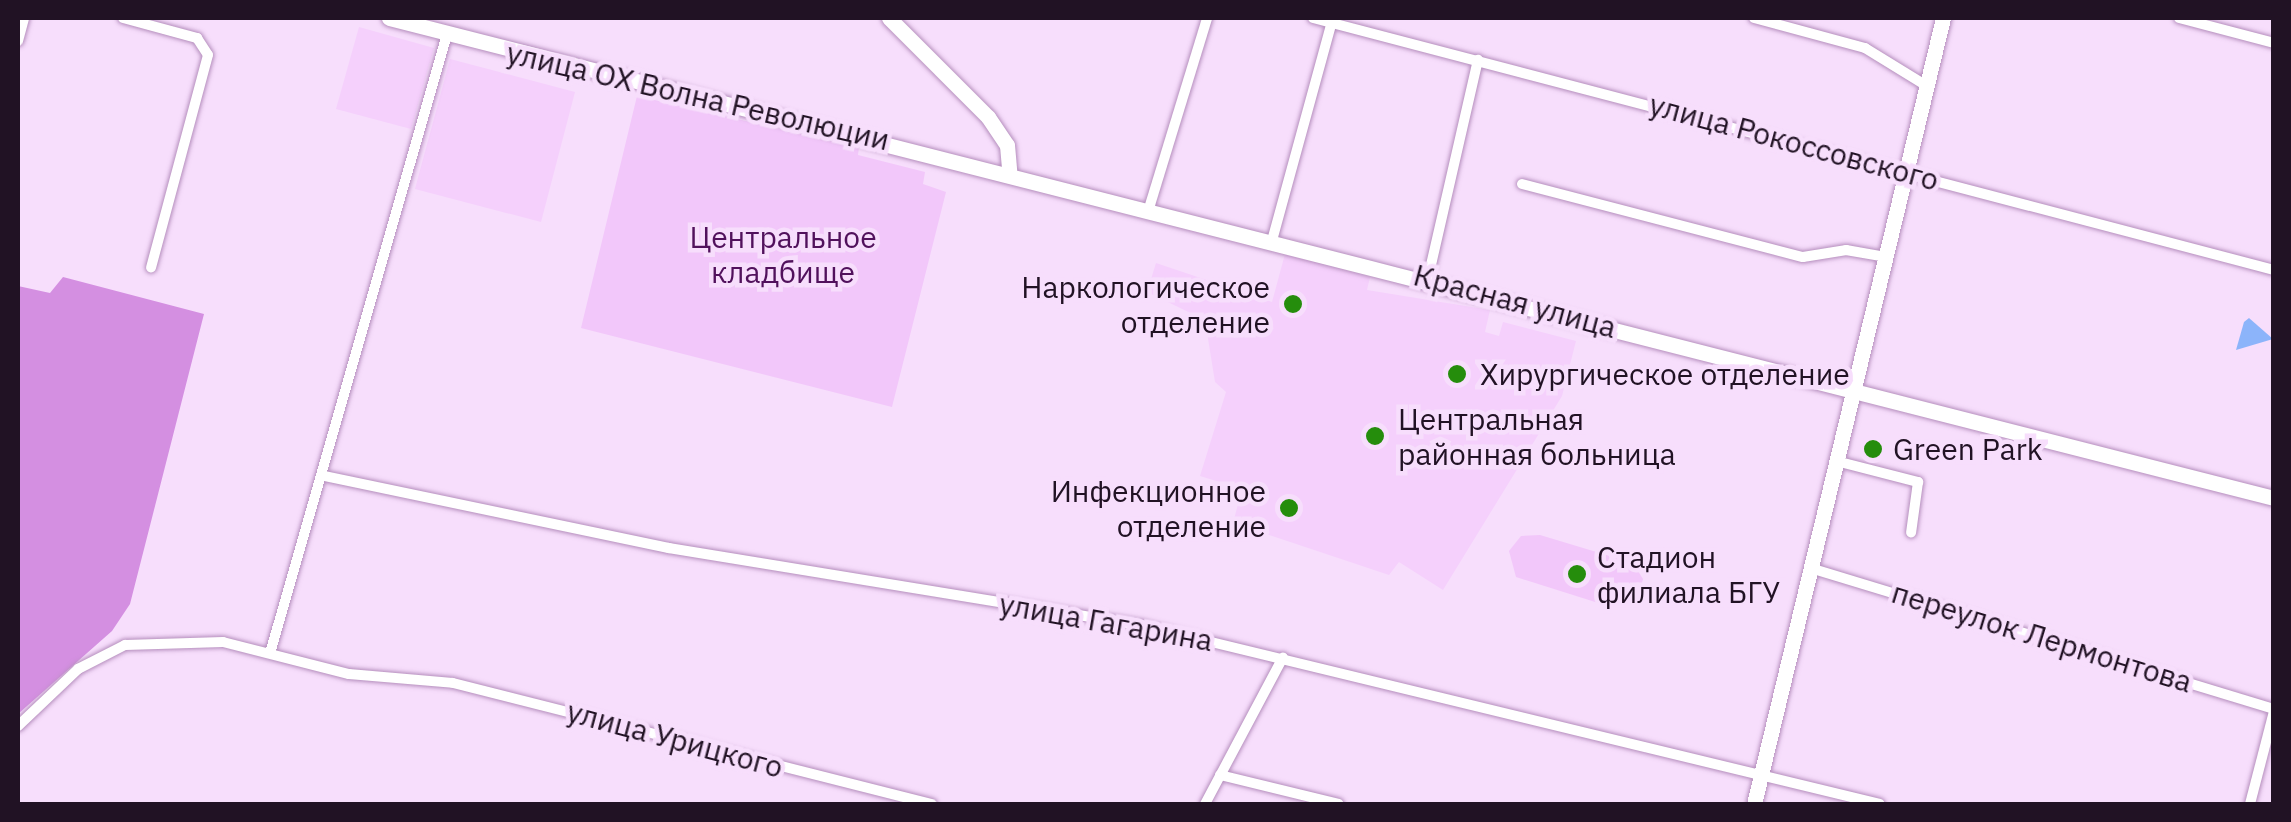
<!DOCTYPE html>
<meta charset="utf-8">
<style>
body{margin:0}
#map{position:relative;width:2291px;height:822px;overflow:hidden;background:#f7defc;font-family:"IBM Plex Sans",sans-serif}
div>[style]{position:absolute}
[style*='--x']{left:calc(var(--x)*1px);top:calc(var(--y)*1px);width:calc(var(--w)*1px);rotate:calc(var(--a)*1deg)}
.built>*{inset:0;background:#f5d0fc}
.green>*{inset:0;background:#f2c7fa}
.forest>*{inset:0;background:#d48fe1}
.water>*{inset:0;background:#8cb4fa}
.roads{filter:drop-shadow(0 0 2px #b58ebd) drop-shadow(0 0 2px #b58ebd)}
.street>*{height:10px;margin:-5px;padding:0 5px;transform-origin:5px;border-radius:5px;background:#fff}
.secondary>*{height:15px;margin:-7.5px;padding:0 7.5px;transform-origin:7.5px;border-radius:7.5px;background:#fff}
.dots>*{width:28px;height:28px;translate:-50% -50%;box-sizing:border-box;border:5px solid #f7defc;border-radius:50%}
span{translate:-50% -50%;white-space:nowrap;text-align:center;line-height:1.15;-webkit-text-stroke:9px #f7defc;paint-order:stroke}
.street-label{font-size:30px;color:#211224}
.park-label{font-size:30px;color:#51115c}
.poi-label{font-size:30px;color:#211224}
.right{translate:-100% -50%;text-align:right}
.left{translate:0 -50%;text-align:left}
.frame{position:absolute;inset:0;border:20px solid #211224;pointer-events:none}
</style>
<div id="map">
<div class="built">
<div style="clip-path:polygon(359px 27px,434px 48px,411px 129px,336px 109px)"></div>
<div style="clip-path:polygon(450px 59px,575px 92px,541px 222px,415px 189px)"></div>
<div style="clip-path:polygon(1285px 254px,1370px 277px,1367px 290px,1490px 310px,1485px 332px,1499px 336px,1503px 322px,1576px 341px,1562px 396px,1443px 590px,1399px 562px,1389px 575px,1233px 523px,1242px 489px,1200px 476px,1226px 392px,1215px 382px,1205px 320px,1147px 292px,1156px 263px,1272px 302px)"></div>
</div>
<div class="green">
<div style="clip-path:polygon(637px 96px,859px 147px,858px 155px,925px 172px,923px 184px,946px 192px,892px 407px,581px 328px)"></div>
<div style="clip-path:polygon(1540px 535px,1633px 563px,1643px 579px,1638px 598px,1611px 607px,1516px 577px,1509px 551px,1521px 536px)"></div>
</div>
<div class="forest">
<div style="clip-path:polygon(63px 277px,204px 314px,130px 604px,112px 631px,18px 714px,18px 286px,50px 293px)"></div>
</div>
<div class="water">
<div style="clip-path:polygon(2249px 318px,2273px 339px,2236px 350px,2244px 322px)"></div>
</div>
<div class="roads">
<div class="street">
<div style="--x:123;--y:18;--w:77;--a:15.1"></div>
<div style="--x:197;--y:38;--w:20;--a:57"></div>
<div style="--x:208;--y:55;--w:220;--a:105"></div>
<div style="--x:1313;--y:18;--w:993;--a:14.69"></div>
<div style="--x:1754;--y:18;--w:115;--a:15.1"></div>
<div style="--x:1865;--y:48;--w:73;--a:31.5"></div>
<div style="--x:2179;--y:18;--w:98;--a:14.7"></div>
<div style="--x:18;--y:41;--w:24;--a:-75"></div>
<div style="--x:1522;--y:184;--w:290;--a:14.6"></div>
<div style="--x:1803;--y:257;--w:44;--a:-9.2"></div>
<div style="--x:1846;--y:250;--w:40;--a:10"></div>
<div style="--x:1150;--y:205;--w:195;--a:-73"></div>
<div style="--x:1273;--y:237;--w:227;--a:-74.7"></div>
<div style="--x:1428;--y:278;--w:224;--a:-77.1"></div>
<div style="--x:1836;--y:461;--w:85;--a:14.4"></div>
<div style="--x:1918;--y:482;--w:51;--a:97.8"></div>
<div style="--x:324;--y:476;--w:352;--a:11.8"></div>
<div style="--x:669;--y:548;--w:478;--a:9.3"></div>
<div style="--x:1141;--y:625;--w:760;--a:13.62"></div>
<div style="--x:1810;--y:568;--w:485;--a:16.9"></div>
<div style="--x:271;--y:650;--w:641;--a:-74.05"></div>
<div style="--x:18;--y:726;--w:83;--a:-43.5"></div>
<div style="--x:78;--y:669;--w:53;--a:-27.1"></div>
<div style="--x:125;--y:645;--w:98;--a:-1.8"></div>
<div style="--x:223;--y:642;--w:130;--a:14.3"></div>
<div style="--x:349;--y:674;--w:104;--a:4.9"></div>
<div style="--x:453;--y:683;--w:494;--a:14.2"></div>
<div style="--x:1220;--y:775;--w:122;--a:13.7"></div>
<div style="--x:1205;--y:804;--w:166;--a:-62"></div>
<div style="--x:2250;--y:804;--w:96;--a:-75.5"></div>
</div>
<div class="secondary">
<div style="--x:389;--y:18;--w:1945;--a:14.29"></div>
<div style="--x:889;--y:18;--w:140;--a:45"></div>
<div style="--x:988;--y:117;--w:34;--a:56"></div>
<div style="--x:1007;--y:145;--w:25;--a:85"></div>
<div style="--x:1754;--y:804;--w:808;--a:-76.48"></div>
</div>
</div>
<div class="dots">
<div style="left:1293px;top:304px;background:#258d0c"></div>
<div style="left:1457px;top:374px;background:#258d0c"></div>
<div style="left:1375px;top:436px;background:#258d0c"></div>
<div style="left:1873px;top:449px;background:#258d0c"></div>
<div style="left:1289px;top:508px;background:#258d0c"></div>
<div style="left:1577px;top:574px;background:#258d0c"></div>
</div>
<div class="street-label">
<span style="left:698px;top:96px;rotate:13deg">улица ОХ Волна Революции</span>
<span style="left:1794px;top:142px;rotate:15deg">улица Рокоссовского</span>
<span style="left:1515px;top:301px;rotate:15deg">Красная улица</span>
<span style="left:1106px;top:622px;rotate:10deg">улица Гагарина</span>
<span style="left:2042px;top:637px;rotate:17deg">переулок Лермонтова</span>
<span style="left:675px;top:739px;rotate:15deg">улица Урицкого</span>
</div>
<div class="park-label">
<span style="left:783px;top:254px">Центральное<br>кладбище</span>
</div>
<div class="poi-label">
<span class="right" style="left:1270px;top:304px">Наркологическое<br>отделение</span>
<span class="left" style="left:1480px;top:374px">Хирургическое отделение</span>
<span class="left" style="left:1398px;top:436px">Центральная<br>районная больница</span>
<span class="left" style="left:1893px;top:449px">Green Park</span>
<span class="right" style="left:1266px;top:508px">Инфекционное<br>отделение</span>
<span class="left" style="left:1597px;top:574px">Стадион<br>филиала БГУ</span>
</div>
<div class="frame"></div>
</div>
